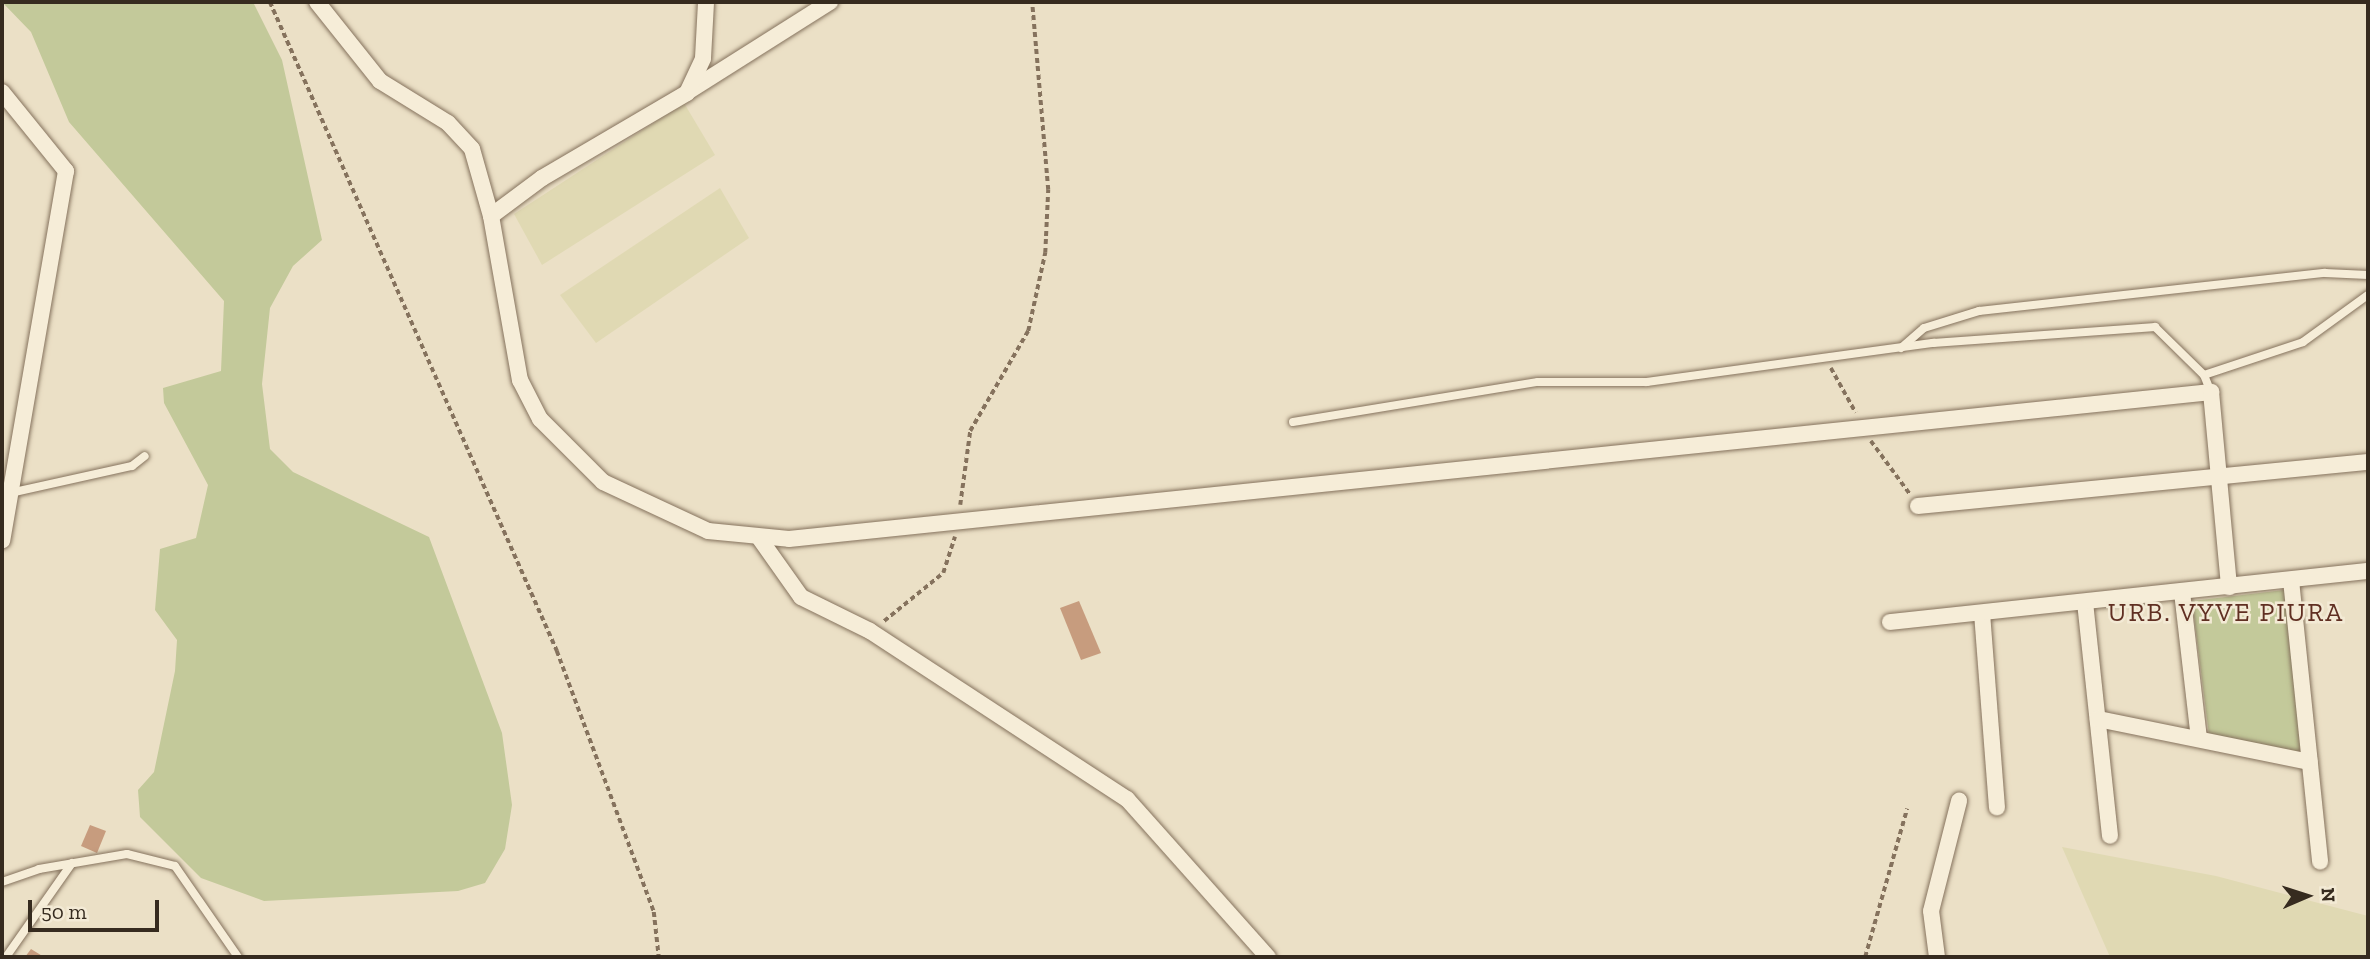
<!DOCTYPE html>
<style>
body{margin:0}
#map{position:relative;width:2370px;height:959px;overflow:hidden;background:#ebe0c6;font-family:"Zilla Slab",serif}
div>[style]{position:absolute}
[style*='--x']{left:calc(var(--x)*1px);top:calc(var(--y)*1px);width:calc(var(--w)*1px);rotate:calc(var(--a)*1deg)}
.farmland>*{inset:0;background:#e0d9b3}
.green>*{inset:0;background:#c3c99a}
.building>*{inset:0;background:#c79c7e}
.path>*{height:3.5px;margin-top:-1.75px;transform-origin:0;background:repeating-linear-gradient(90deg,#85725d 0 5px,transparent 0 8.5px)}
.roads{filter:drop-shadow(0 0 2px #85725d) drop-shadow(0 0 2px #85725d)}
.lane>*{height:8px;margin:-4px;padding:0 4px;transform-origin:4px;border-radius:4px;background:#f6edd8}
.street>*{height:16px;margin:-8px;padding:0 8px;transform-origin:8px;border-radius:8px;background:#f6edd8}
span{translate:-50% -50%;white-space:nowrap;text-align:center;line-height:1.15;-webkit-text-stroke:5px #f3ead5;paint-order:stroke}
.neighbourhood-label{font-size:26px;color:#602f22;letter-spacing:2px}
.frame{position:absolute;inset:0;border:4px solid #362b1f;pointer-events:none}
.north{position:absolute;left:2272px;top:861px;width:70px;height:70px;-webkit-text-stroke:5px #f3ead5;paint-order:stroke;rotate:87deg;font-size:19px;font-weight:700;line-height:28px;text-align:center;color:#362b1f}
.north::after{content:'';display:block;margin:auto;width:24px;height:32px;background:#362b1f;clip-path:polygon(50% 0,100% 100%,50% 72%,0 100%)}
.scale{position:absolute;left:28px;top:900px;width:131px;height:32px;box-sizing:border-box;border:4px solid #362b1f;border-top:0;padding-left:9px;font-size:21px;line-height:24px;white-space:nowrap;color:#362b1f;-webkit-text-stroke:5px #f3ead5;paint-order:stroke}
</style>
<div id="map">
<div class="farmland">
<div style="clip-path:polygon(684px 103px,715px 155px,542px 265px,514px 214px)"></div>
<div style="clip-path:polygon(720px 188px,749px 238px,596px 343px,560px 295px)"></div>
<div style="clip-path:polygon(2062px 847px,2216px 876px,2368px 916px,2368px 957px,2110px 957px)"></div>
</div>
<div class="green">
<div style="clip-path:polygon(2px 2px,253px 2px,282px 60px,322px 240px,293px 266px,270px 308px,262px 384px,270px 449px,293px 472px,429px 537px,502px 733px,512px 805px,505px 849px,485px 883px,458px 891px,264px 901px,201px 878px,140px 817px,138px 790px,154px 772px,175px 671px,177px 640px,155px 610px,160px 549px,196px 538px,208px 485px,164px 403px,163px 388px,221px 371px,224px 301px,69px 122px,31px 32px)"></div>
<div style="clip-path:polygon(2284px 590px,2302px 756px,2209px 735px,2192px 601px)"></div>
</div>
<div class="building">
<div style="clip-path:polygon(1079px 601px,1101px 653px,1081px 660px,1060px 608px)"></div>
<div style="clip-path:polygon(90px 825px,106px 831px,97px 853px,81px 846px)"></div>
<div style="clip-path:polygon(31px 949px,44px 957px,25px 957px)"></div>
</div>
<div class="path">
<div style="--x:270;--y:2;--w:710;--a:66.14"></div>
<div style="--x:557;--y:651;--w:278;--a:69.6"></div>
<div style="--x:654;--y:912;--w:45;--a:83.7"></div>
<div style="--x:1831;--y:368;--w:51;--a:60.9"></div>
<div style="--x:1871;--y:441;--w:66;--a:53.7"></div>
<div style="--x:960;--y:505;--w:75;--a:-82.3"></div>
<div style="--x:970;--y:431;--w:116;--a:-59.9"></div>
<div style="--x:1028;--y:331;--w:80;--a:-77.7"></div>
<div style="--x:1045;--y:253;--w:63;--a:-87.3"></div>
<div style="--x:1048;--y:190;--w:189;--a:-94.9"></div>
<div style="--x:884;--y:621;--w:76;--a:-39.1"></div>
<div style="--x:943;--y:573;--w:38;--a:-72"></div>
<div style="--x:1865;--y:957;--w:154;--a:-74.2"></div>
</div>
<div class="roads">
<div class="lane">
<div style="--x:1901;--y:348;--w:30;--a:-41"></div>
<div style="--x:1924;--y:328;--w:58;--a:-17.2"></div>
<div style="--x:1979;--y:311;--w:348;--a:-6.3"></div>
<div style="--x:2325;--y:273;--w:43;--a:2.7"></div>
<div style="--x:2204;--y:375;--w:104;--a:-18.4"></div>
<div style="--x:2303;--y:342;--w:80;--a:-35.9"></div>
<div style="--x:1293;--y:422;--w:248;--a:-9.3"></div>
<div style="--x:1538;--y:382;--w:109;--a:0"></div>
<div style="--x:1647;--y:382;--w:289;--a:-7.8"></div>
<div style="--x:1933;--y:343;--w:223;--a:-4.1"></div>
<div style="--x:2155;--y:327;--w:69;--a:44.4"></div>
<div style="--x:2204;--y:375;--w:18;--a:68"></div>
<div style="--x:10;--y:493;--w:125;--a:-12.5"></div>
<div style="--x:132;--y:466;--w:16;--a:-38"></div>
<div style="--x:2;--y:882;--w:39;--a:-19"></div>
<div style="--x:39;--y:869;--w:89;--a:-9.7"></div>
<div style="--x:127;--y:854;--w:49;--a:14"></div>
<div style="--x:175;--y:866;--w:111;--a:55.3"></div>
<div style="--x:6;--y:957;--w:115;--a:-54.9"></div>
</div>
<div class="street">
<div style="--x:317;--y:2;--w:101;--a:51.4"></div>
<div style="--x:380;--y:81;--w:80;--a:31.7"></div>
<div style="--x:448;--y:123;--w:35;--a:47"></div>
<div style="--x:472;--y:149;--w:70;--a:74.2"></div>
<div style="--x:491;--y:216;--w:167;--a:80"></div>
<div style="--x:520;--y:380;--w:44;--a:62.9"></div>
<div style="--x:540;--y:419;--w:89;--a:45"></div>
<div style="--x:603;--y:482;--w:116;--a:25"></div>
<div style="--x:708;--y:531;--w:81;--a:5.6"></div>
<div style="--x:789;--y:539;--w:1430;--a:-5.9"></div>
<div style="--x:2211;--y:392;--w:196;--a:84.7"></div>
<div style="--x:689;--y:91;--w:167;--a:-32.3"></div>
<div style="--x:2;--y:92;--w:102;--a:51"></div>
<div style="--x:66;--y:171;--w:375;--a:99.8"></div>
<div style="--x:491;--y:216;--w:64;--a:-36.7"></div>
<div style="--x:542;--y:178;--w:168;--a:-30.4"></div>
<div style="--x:687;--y:93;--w:38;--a:-65"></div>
<div style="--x:703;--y:58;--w:56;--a:-86.9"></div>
<div style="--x:1918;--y:506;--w:452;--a:-5.6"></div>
<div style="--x:760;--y:539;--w:71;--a:54.7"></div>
<div style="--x:801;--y:597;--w:77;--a:26.2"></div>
<div style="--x:870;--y:631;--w:307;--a:33.2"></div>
<div style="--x:1127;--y:799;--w:212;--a:48.3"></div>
<div style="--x:2291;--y:580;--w:283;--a:84.1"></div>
<div style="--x:2182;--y:592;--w:147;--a:83.4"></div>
<div style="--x:2085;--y:602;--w:235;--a:83.9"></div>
<div style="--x:1982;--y:613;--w:195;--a:85.6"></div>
<div style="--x:1890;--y:622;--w:481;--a:-6.1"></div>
<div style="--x:2098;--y:719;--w:216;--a:11.5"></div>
<div style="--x:1937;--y:957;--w:46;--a:-97.4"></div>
<div style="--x:1931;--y:911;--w:114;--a:-75.7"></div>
</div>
</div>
<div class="neighbourhood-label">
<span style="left:2226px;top:613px">URB. VYVE PIURA</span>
</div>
<div class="frame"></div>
<div class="north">N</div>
<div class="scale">50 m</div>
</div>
